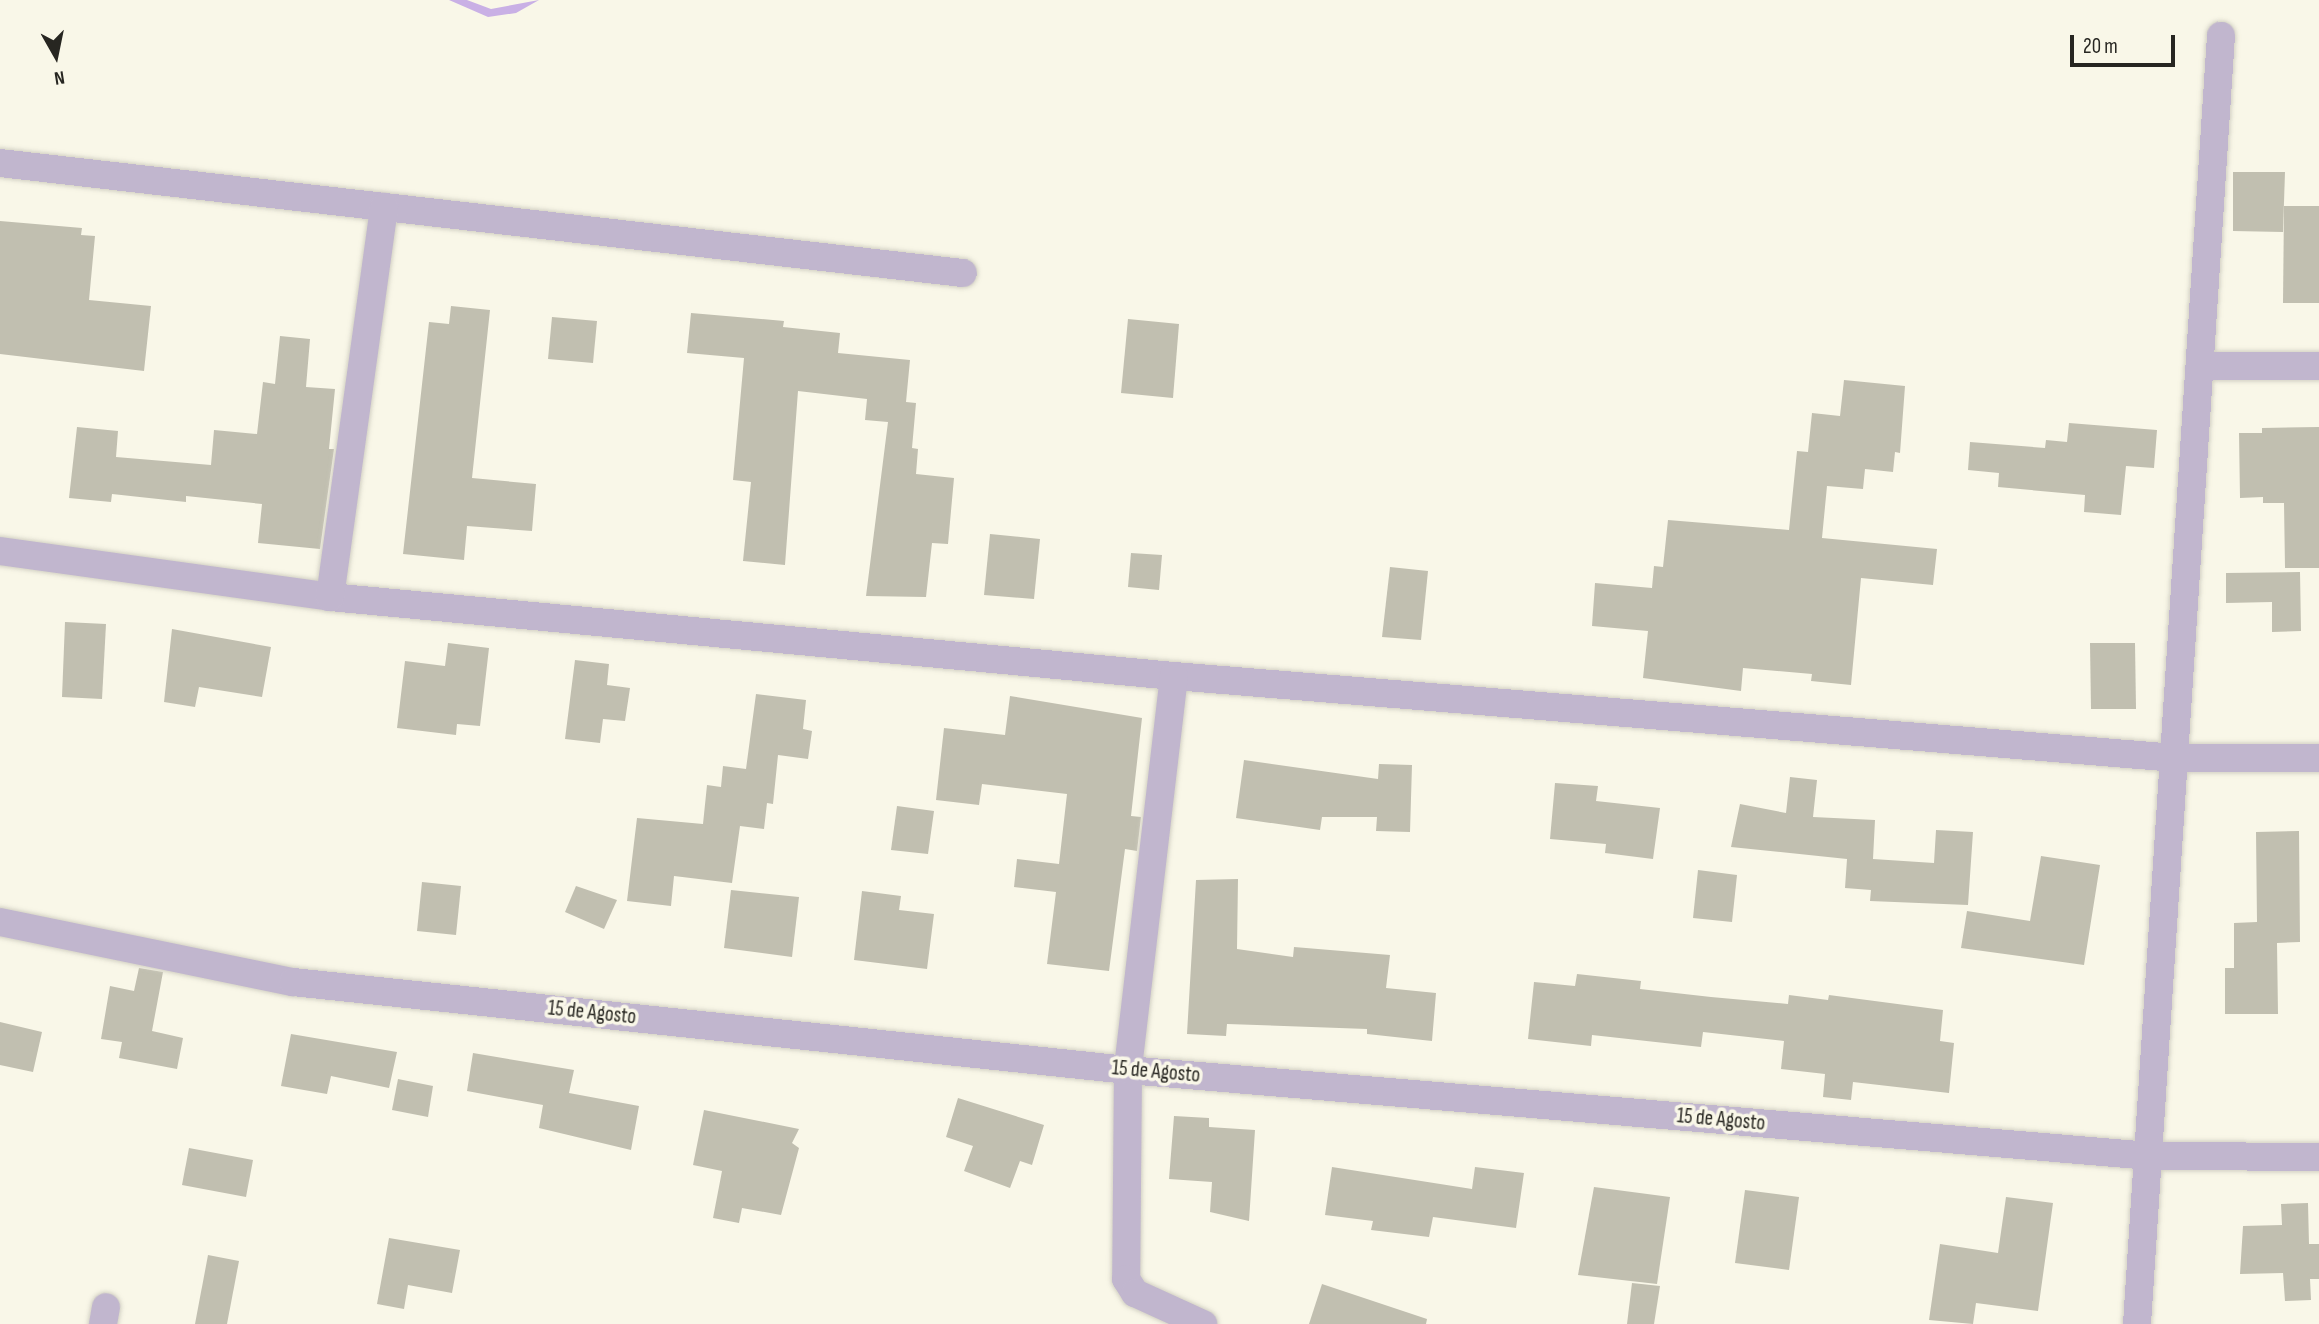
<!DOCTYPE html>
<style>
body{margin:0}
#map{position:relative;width:2319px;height:1324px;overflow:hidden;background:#f9f7e8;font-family:"Sofia Sans Condensed",sans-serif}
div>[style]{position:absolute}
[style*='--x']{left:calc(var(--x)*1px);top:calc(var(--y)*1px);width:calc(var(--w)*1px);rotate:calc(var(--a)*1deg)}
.water>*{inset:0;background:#c9b0e5}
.building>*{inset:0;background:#c1bfb0}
.roads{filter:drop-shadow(0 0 2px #d3d1c4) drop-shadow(0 0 2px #d3d1c4)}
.street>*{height:28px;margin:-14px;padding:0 14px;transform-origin:14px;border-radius:14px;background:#c1b6ce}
span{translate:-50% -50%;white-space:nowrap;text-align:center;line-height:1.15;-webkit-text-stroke:7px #f9f7e8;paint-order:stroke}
.street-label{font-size:21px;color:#272621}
.north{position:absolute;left:21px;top:21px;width:70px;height:70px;-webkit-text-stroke:5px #f9f7e8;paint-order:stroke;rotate:171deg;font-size:19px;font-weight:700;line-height:28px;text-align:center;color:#272621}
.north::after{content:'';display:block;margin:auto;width:24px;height:32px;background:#272621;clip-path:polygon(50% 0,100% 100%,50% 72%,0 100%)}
.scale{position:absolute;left:2070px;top:35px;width:105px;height:32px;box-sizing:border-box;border:4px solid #272621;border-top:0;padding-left:9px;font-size:21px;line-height:24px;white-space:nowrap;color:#272621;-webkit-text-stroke:5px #f9f7e8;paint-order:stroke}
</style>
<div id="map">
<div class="water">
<div style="clip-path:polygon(449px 0,467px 0,491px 9px,539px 0,516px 13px,488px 17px)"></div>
</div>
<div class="building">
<div style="clip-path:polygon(2233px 172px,2285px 172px,2283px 232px,2233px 231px)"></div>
<div style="clip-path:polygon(2284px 206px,2319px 206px,2319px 303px,2283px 303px)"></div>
<div style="clip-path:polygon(0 221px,82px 228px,81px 235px,95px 236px,89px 300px,151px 306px,144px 371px,0 354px)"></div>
<div style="clip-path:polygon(451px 306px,490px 310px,472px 478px,536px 484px,532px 531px,467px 526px,464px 560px,403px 554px,429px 322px,449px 324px)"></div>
<div style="clip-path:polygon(691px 313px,784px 321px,783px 327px,840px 333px,838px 353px,910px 360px,906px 402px,916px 403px,912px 448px,918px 449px,916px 474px,954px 478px,948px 544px,932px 543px,926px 597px,866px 596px,888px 422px,865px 420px,867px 399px,798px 391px,785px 565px,743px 561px,751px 482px,733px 480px,744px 358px,687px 353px)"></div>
<div style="clip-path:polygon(552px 317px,597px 321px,593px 363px,548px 359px)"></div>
<div style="clip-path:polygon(1128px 319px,1179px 324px,1173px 398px,1121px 393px)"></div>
<div style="clip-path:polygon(280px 336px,310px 339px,306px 387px,335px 389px,329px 449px,334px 449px,320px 549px,258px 543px,262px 504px,186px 496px,186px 502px,112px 494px,111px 502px,69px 498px,77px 427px,118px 431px,116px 457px,211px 465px,214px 430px,257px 434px,263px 382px,275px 384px)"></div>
<div style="clip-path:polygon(1844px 380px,1905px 386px,1900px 453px,1895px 452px,1893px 472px,1865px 469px,1863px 489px,1827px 486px,1822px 538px,1937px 549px,1933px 585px,1861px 578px,1851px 685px,1811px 681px,1812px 674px,1743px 668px,1741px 691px,1643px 678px,1648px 631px,1592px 626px,1595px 583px,1652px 588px,1654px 566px,1663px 567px,1668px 520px,1789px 530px,1797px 451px,1808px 452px,1812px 413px,1840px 416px)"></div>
<div style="clip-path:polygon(2069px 423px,2157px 430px,2154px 468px,2126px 466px,2121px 515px,2084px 512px,2085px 495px,1998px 487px,1999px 473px,1968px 470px,1970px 442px,2045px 448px,2046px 440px,2067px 442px)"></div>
<div style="clip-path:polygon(2319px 427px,2319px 568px,2285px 568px,2284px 503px,2263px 503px,2263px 497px,2240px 498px,2239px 433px,2262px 433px,2262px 428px)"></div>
<div style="clip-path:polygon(990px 534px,1040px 539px,1034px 599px,984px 595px)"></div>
<div style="clip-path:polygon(1131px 553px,1162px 555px,1159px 590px,1128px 587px)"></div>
<div style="clip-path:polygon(1390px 567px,1428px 571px,1421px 640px,1382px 637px)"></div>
<div style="clip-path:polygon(2300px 572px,2301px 631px,2272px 632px,2272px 602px,2226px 603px,2226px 573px)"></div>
<div style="clip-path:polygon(65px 622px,106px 624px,102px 699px,62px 697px)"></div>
<div style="clip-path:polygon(172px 629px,271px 647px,262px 697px,199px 687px,195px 707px,164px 702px)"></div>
<div style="clip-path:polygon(448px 643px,489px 648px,480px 726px,457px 724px,456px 735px,397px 728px,405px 661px,445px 666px)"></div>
<div style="clip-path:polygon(2090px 643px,2135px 643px,2136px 709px,2091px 709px)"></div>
<div style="clip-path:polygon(575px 660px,609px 664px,607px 685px,630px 688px,625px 721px,603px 719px,600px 743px,565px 739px)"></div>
<div style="clip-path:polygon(756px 694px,806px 700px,803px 729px,812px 731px,808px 759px,778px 755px,773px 804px,767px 803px,764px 829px,740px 826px,732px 883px,674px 876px,671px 906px,627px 901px,637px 818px,703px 824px,707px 785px,721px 787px,723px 766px,746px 769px)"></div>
<div style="clip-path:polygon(1010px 696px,1142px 718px,1131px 816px,1141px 817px,1137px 851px,1125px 849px,1109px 971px,1047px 964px,1056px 892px,1014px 887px,1017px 859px,1059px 864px,1067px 794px,982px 784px,979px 805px,936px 800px,944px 728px,1005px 735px)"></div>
<div style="clip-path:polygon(1244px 760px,1378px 779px,1379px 764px,1412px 765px,1410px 832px,1376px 831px,1377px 817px,1322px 817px,1320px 830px,1236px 818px)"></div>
<div style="clip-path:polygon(1790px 777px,1817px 780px,1813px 817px,1875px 820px,1873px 859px,1934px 863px,1936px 830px,1973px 832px,1968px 905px,1870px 901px,1871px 890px,1845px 888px,1847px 859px,1731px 847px,1740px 804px,1786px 813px)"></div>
<div style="clip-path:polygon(1555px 783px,1598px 786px,1596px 801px,1660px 808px,1653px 859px,1605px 853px,1606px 844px,1550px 839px)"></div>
<div style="clip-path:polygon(897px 806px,934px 811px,928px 854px,891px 850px)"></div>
<div style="clip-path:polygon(2299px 831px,2300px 942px,2277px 943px,2278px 1014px,2225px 1014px,2225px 968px,2234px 968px,2234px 923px,2257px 922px,2256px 832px)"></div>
<div style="clip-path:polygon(2041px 856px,2100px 865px,2084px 965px,1961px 948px,1967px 911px,2030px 921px)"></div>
<div style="clip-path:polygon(1698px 870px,1737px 875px,1732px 922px,1693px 918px)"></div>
<div style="clip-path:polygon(1238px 879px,1237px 949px,1293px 957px,1294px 947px,1390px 955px,1386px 988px,1436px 993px,1432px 1041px,1367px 1034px,1367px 1029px,1227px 1024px,1226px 1036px,1187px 1034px,1196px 880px)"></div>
<div style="clip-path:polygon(422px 882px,461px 886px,456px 935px,417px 931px)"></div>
<div style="clip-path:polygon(576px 886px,617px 900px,604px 929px,565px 912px)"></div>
<div style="clip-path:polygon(731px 890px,799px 897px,792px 957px,724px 948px)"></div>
<div style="clip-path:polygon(862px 891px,901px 896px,899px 910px,934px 914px,927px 969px,854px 960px)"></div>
<div style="clip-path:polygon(139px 968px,163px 972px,152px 1031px,183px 1038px,177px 1069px,119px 1058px,122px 1042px,101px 1039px,110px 986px,134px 991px)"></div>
<div style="clip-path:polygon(1577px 974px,1641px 981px,1640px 989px,1711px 997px,1788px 1004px,1789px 995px,1828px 1000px,1829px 995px,1943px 1010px,1940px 1041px,1954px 1043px,1949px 1093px,1853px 1082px,1851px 1100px,1823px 1097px,1825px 1074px,1781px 1069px,1784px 1041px,1703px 1032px,1701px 1047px,1592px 1035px,1591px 1046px,1528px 1039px,1534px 982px,1575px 986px)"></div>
<div style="clip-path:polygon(0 1022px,42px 1032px,33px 1072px,0 1065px)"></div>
<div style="clip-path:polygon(291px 1034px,397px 1052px,389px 1088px,331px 1076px,327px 1094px,281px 1086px)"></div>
<div style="clip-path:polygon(473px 1053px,574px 1070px,569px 1093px,639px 1106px,631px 1150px,539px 1128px,543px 1105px,467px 1091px)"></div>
<div style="clip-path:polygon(398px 1079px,433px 1086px,428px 1117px,392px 1110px)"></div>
<div style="clip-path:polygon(958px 1098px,1044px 1125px,1032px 1165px,1020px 1161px,1010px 1188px,964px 1171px,973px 1146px,946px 1137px)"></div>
<div style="clip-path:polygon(704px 1110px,799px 1129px,792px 1143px,799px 1148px,781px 1215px,742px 1208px,739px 1223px,713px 1218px,722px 1171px,693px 1165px)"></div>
<div style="clip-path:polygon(1174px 1116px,1209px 1118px,1209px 1127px,1255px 1130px,1249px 1221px,1210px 1212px,1212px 1182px,1169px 1179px)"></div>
<div style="clip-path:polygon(189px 1148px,253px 1160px,246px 1197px,182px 1185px)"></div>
<div style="clip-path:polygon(1332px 1167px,1472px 1189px,1475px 1167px,1524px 1173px,1516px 1228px,1433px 1217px,1429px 1237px,1371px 1230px,1373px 1221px,1325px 1215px)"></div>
<div style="clip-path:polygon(1594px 1187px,1670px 1197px,1657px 1284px,1578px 1275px)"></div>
<div style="clip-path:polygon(1745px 1190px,1799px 1197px,1789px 1270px,1735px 1263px)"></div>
<div style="clip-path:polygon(2006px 1197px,2053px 1203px,2038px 1311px,1976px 1303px,1973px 1324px,1929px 1320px,1940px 1244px,1998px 1253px)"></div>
<div style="clip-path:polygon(2308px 1203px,2309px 1244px,2319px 1244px,2319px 1279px,2310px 1279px,2311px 1300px,2285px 1301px,2283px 1273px,2240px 1274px,2243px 1226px,2282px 1225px,2281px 1204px)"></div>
<div style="clip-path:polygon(389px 1238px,460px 1250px,452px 1293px,408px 1285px,404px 1309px,377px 1304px)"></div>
<div style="clip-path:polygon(208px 1255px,239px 1261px,227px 1324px,195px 1324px)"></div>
<div style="clip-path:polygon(1632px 1283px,1660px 1286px,1654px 1324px,1627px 1324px)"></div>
<div style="clip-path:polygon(1322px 1284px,1427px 1319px,1426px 1324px,1309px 1324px)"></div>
</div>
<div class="roads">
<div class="street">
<div style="--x:0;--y:163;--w:969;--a:6.52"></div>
<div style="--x:2202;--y:366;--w:117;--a:0"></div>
<div style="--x:0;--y:551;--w:333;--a:7.9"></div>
<div style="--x:330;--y:597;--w:848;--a:5.35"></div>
<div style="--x:1174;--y:676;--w:1004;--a:4.68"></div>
<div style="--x:2175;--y:758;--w:144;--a:0"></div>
<div style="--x:330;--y:597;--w:394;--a:-82.1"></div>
<div style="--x:1174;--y:676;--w:397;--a:96.7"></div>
<div style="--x:1128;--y:1070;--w:209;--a:90.5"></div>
<div style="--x:1126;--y:1279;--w:17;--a:57"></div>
<div style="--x:1135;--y:1293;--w:75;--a:24.5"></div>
<div style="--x:0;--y:922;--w:299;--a:11.6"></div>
<div style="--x:293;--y:982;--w:840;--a:6.02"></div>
<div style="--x:1128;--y:1070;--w:1026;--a:4.81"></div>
<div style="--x:2150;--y:1156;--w:169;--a:0.3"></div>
<div style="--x:103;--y:1324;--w:17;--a:-80"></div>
<div style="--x:2137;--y:1324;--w:1291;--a:-86.27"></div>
</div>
</div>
<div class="street-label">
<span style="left:592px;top:1013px;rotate:6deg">15 de Agosto</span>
<span style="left:1156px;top:1072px;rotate:5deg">15 de Agosto</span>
<span style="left:1721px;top:1120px;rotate:5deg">15 de Agosto</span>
</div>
<div class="north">N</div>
<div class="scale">20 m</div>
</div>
